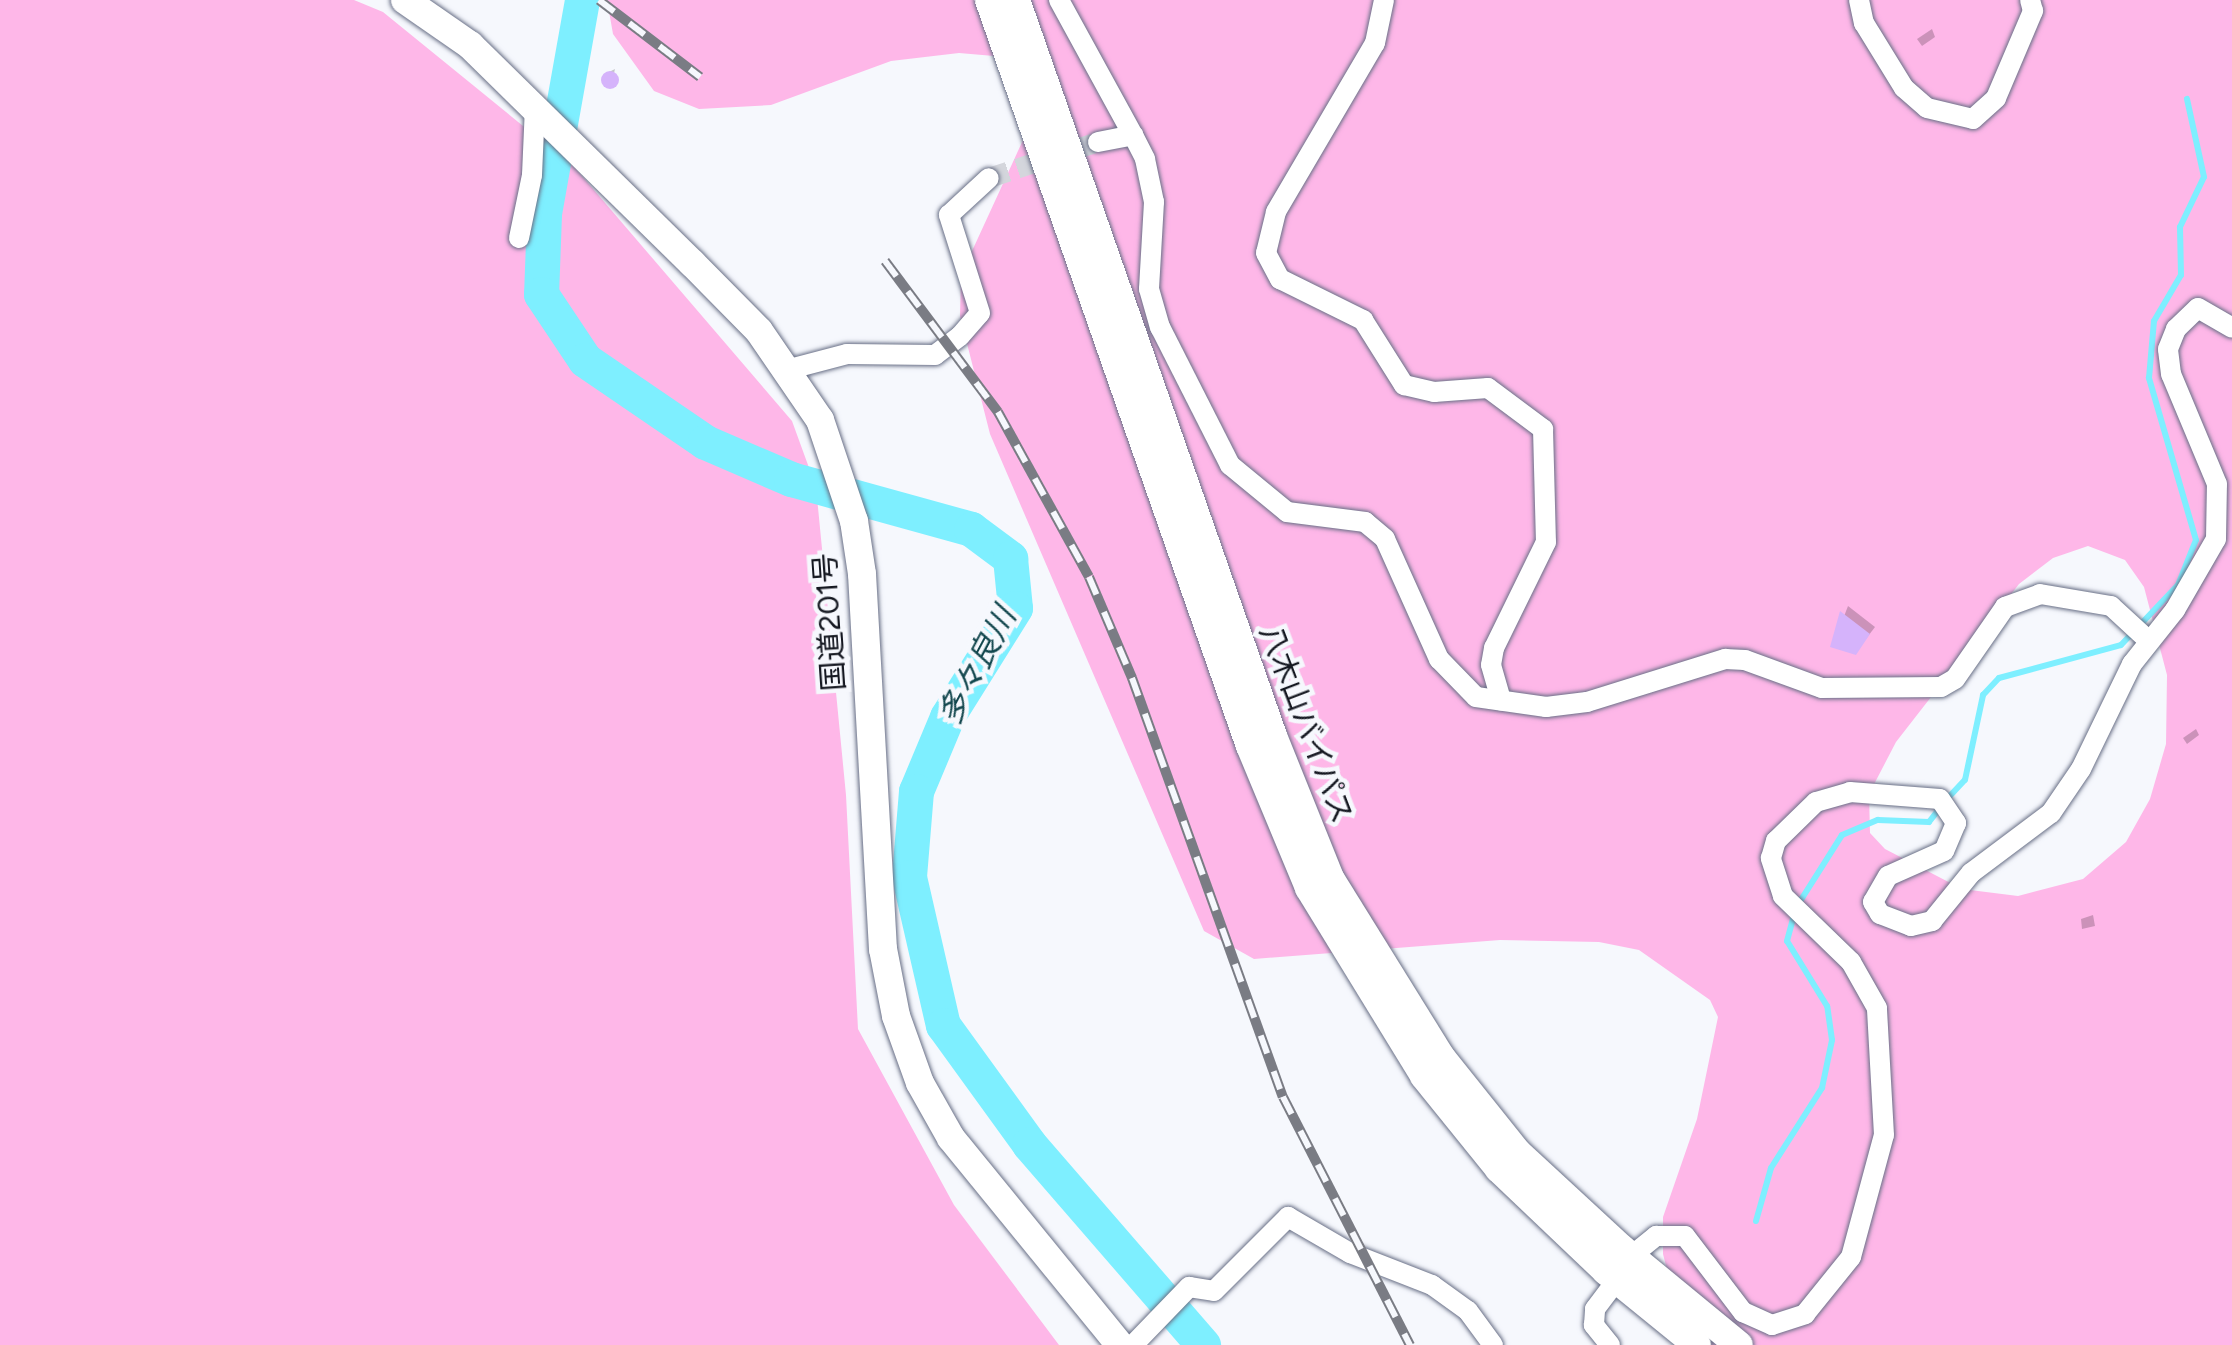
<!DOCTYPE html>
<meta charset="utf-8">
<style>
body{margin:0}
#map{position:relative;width:2232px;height:1345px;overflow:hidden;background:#f6f8fd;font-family:Figtree,"Noto Sans JP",sans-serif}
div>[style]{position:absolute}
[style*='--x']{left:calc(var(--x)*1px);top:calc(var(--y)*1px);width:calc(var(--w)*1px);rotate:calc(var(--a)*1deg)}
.green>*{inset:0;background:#feb7e8}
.shadow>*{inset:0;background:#0003}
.stream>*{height:6px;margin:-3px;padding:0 3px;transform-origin:3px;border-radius:3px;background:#7eefff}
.river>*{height:35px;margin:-17.5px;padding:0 17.5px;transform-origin:17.5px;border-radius:17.5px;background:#7eefff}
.building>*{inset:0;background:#d5b3fb}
.round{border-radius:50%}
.minor-tunnel>*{height:20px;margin-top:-10px;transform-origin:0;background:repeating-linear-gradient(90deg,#d4d6dc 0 20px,transparent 0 30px)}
.roads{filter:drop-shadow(0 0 2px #686f86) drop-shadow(0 0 2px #686f86)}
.minor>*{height:20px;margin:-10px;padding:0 10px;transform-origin:10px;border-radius:10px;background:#fff}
.highway>*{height:28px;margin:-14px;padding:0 14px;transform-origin:14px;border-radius:14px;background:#fff}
.rail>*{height:10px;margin-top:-5px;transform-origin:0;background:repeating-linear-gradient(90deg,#f6f8fd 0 19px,#7a7c84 0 38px);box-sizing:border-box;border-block:2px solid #7a7c84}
span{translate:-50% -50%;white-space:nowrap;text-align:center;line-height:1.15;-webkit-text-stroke:9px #f6f8fd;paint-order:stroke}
.street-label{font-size:30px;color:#151821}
.water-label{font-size:32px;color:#13474e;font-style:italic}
</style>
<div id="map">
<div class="green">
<div style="clip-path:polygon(0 0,354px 0,383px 12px,576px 169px,792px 421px,816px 487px,846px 795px,858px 1029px,954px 1205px,1059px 1345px,0 1345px)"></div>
<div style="clip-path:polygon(evenodd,607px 0,2232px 0,2232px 1345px,1708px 1345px,1675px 1301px,1663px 1254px,1663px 1217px,1697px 1119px,1718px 1017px,1710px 1000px,1639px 950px,1599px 942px,1500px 940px,1254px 959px,1204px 931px,990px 434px,960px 316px,961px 275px,1035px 114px,1011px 68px,994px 56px,959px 53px,891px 61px,771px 105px,699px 109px,654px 91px,613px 34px,607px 0,2088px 546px,2125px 560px,2144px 587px,2167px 675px,2166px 744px,2150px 799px,2126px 842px,2083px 879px,2018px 896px,1962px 889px,1885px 849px,1870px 833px,1869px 794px,1896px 742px,2019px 584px,2053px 558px,2088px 546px)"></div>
</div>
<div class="shadow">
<div style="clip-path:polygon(1932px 29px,1935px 37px,1922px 46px,1917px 39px)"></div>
<div style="clip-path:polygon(615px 69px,611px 86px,610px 88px,603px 75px)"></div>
<div style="clip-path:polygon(1848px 606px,1875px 627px,1856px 652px,1833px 645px)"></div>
<div style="clip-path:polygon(2196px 729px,2199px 735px,2187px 744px,2183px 738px)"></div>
<div style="clip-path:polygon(2093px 915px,2095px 926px,2082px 929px,2081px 919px)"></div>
</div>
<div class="stream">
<div style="--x:1947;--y:799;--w:26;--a:-47"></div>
<div style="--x:1965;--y:780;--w:87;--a:-78"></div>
<div style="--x:1983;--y:695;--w:23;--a:-47"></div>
<div style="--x:1999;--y:678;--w:126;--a:-15.1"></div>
<div style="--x:2121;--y:645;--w:83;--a:-46.5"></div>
<div style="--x:2178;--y:585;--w:48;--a:-68.2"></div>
<div style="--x:2196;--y:540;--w:169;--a:-106.2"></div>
<div style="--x:2149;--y:378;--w:57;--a:-85"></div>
<div style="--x:2154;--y:321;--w:53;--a:-59.6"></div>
<div style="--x:2181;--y:275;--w:48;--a:-91.2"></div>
<div style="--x:2180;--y:227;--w:55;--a:-64.4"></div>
<div style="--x:2204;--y:177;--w:80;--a:-102.3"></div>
<div style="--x:1799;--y:903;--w:80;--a:-57.7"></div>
<div style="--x:1842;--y:835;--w:39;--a:-23"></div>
<div style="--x:1878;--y:820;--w:51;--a:2.2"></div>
<div style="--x:1929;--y:822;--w:16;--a:-52"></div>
<div style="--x:1756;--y:1221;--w:55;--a:-74.2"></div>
<div style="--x:1771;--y:1168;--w:95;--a:-57.5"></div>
<div style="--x:1822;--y:1088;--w:49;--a:-78.2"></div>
<div style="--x:1832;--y:1040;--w:34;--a:-98"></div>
<div style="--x:1827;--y:1006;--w:76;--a:-121.6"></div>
<div style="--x:1787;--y:941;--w:28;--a:-75"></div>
</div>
<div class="river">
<div style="--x:582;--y:0;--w:217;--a:100.1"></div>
<div style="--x:544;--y:214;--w:80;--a:92.1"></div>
<div style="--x:541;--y:294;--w:79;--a:56.3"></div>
<div style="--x:585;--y:360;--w:145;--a:34.3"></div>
<div style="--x:705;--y:442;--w:94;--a:23.3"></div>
<div style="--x:791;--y:479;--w:187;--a:15.5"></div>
<div style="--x:971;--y:529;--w:49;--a:36.6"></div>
<div style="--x:1010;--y:558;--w:50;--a:84.3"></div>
<div style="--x:1015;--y:608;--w:128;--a:122"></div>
<div style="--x:947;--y:717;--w:80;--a:112.7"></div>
<div style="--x:916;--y:791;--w:86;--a:94.7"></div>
<div style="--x:909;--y:877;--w:152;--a:77.1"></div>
<div style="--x:943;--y:1025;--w:147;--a:54.1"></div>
<div style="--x:1029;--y:1144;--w:266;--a:49.1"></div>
</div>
<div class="building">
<div class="round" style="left:601px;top:71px;width:18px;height:18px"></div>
<div style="clip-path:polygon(1840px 611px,1870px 634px,1856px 655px,1830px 647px)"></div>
</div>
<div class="minor-tunnel">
<div style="--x:989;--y:178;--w:115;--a:-18.3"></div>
</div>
<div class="roads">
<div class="minor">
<div style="--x:1059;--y:0;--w:154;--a:61.3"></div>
<div style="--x:1384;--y:0;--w:44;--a:101.8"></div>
<div style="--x:1375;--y:43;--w:196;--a:120.4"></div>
<div style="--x:1276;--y:212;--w:42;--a:103.7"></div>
<div style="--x:1266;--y:253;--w:30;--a:62"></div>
<div style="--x:1280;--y:279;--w:93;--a:26.3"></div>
<div style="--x:1363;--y:320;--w:77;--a:57.8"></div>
<div style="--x:1404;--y:385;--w:31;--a:13"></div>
<div style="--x:1434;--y:392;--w:54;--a:-4.2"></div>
<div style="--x:1488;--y:388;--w:69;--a:36.7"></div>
<div style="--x:1543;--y:429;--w:113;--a:88.5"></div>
<div style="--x:1546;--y:542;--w:118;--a:116.1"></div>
<div style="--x:1494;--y:648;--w:17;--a:100"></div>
<div style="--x:1491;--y:665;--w:37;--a:74"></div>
<div style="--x:1859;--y:0;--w:24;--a:78"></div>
<div style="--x:1864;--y:23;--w:76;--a:58.4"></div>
<div style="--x:1904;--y:88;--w:30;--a:41"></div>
<div style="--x:1927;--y:108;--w:47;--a:13.4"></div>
<div style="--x:1973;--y:119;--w:31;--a:-42"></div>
<div style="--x:1996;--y:98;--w:95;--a:-67"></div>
<div style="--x:2033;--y:11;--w:11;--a:-105"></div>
<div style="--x:1098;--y:142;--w:36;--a:-11"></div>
<div style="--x:1133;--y:135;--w:27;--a:63"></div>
<div style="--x:1145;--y:159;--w:44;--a:78.2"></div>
<div style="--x:1154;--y:202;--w:87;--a:93.3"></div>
<div style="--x:1149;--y:289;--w:40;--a:74"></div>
<div style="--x:1160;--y:327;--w:155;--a:63.1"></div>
<div style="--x:1230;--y:465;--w:74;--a:39.5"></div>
<div style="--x:1287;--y:512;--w:79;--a:7.3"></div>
<div style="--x:1365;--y:522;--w:26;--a:40"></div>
<div style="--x:1385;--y:539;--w:132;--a:65.8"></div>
<div style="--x:1439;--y:659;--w:53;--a:45.8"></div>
<div style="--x:1476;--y:697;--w:71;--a:8.1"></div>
<div style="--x:1546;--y:707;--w:41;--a:-7"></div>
<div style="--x:1587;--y:702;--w:145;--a:-17.3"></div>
<div style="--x:1725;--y:659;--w:20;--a:3"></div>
<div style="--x:1745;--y:660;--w:82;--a:20"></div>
<div style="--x:1822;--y:688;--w:119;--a:-0.5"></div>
<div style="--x:1941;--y:687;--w:16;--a:-30"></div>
<div style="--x:1955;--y:679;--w:88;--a:-55.2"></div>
<div style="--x:2005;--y:607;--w:37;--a:-20"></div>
<div style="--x:2040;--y:594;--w:72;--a:9.6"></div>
<div style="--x:2111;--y:606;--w:50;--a:42.6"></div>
<div style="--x:519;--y:238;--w:64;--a:-78.3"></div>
<div style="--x:532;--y:175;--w:69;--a:-87.5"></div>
<div style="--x:790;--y:369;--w:59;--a:-14.7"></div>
<div style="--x:847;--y:354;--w:88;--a:0.7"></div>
<div style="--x:935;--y:355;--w:31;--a:-37"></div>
<div style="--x:960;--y:336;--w:30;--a:-49"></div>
<div style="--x:980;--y:313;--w:103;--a:-107.6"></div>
<div style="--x:949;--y:215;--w:54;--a:-42.8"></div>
<div style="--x:1640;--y:1249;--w:21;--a:-39"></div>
<div style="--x:1656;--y:1236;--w:29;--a:0"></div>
<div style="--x:1685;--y:1236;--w:96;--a:52.7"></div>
<div style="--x:1743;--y:1312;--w:32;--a:24"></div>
<div style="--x:1772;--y:1325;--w:35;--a:-18"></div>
<div style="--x:1805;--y:1314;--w:73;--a:-51.1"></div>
<div style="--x:1851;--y:1257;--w:126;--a:-74.9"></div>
<div style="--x:1884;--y:1135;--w:127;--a:-93.2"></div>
<div style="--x:1877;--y:1008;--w:53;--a:-119.5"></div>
<div style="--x:1851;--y:962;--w:95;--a:-135.9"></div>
<div style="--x:1783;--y:896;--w:40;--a:-108"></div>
<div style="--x:1771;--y:858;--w:18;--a:-74"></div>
<div style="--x:1776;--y:841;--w:56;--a:-44.3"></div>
<div style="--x:1816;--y:802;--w:35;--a:-16"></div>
<div style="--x:1850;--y:792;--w:90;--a:4.4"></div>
<div style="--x:1940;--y:799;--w:29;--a:56"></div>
<div style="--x:1956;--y:823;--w:30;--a:113"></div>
<div style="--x:1944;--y:851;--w:61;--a:155.9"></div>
<div style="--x:1888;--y:876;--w:30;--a:120"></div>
<div style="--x:1873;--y:902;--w:14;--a:60"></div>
<div style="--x:1880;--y:914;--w:33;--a:21"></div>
<div style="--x:1911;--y:926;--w:22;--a:-13"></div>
<div style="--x:1932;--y:921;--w:62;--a:-50.9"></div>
<div style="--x:1971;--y:873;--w:100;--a:-36.9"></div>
<div style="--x:2051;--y:813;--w:53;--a:-55.7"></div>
<div style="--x:2081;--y:769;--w:117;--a:-64.1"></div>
<div style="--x:2132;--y:664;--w:69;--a:-51.5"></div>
<div style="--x:2175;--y:610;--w:82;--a:-60"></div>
<div style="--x:2216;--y:539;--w:55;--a:-89"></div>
<div style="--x:2217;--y:484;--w:119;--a:-112.7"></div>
<div style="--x:2171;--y:374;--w:25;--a:-97"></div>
<div style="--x:2168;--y:349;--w:22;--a:-68"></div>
<div style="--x:2176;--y:329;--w:30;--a:-44"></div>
<div style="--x:2198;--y:308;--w:39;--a:30"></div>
<div style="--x:1133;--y:1345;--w:81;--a:-46"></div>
<div style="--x:1189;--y:1287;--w:25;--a:9"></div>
<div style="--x:1214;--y:1291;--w:105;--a:-45"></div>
<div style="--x:1288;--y:1217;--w:72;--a:30.1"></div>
<div style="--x:1350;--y:1253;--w:88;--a:21.3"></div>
<div style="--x:1432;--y:1285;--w:44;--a:35.8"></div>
<div style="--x:1468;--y:1311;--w:42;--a:53.7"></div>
<div style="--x:1610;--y:1345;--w:26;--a:-129"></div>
<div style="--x:1594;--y:1325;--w:16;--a:-86"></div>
<div style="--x:1595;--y:1309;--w:26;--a:-53"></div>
</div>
<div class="highway">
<div style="--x:405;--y:0;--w:79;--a:34.7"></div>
<div style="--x:470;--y:45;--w:311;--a:44.5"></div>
<div style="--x:692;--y:263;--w:95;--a:45.4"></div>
<div style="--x:759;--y:331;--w:108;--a:55.6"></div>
<div style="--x:820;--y:420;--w:107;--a:71.4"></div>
<div style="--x:854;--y:521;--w:54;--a:81.4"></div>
<div style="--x:862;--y:574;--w:376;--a:86.8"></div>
<div style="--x:883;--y:949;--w:68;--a:79"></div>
<div style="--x:896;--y:1016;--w:71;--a:70.3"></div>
<div style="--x:920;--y:1083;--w:63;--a:60.6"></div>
<div style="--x:951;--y:1138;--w:267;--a:50.8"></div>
<div style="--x:989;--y:0;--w:790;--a:70.72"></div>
<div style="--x:1250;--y:746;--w:154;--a:67.4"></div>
<div style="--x:1309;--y:888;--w:220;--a:58.5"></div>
<div style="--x:1424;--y:1076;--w:119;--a:51.1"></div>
<div style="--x:1499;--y:1169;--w:148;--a:43.6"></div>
<div style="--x:1606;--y:1271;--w:117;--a:39.1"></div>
<div style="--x:1016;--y:0;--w:780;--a:70.75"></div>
<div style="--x:1273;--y:736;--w:153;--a:68.1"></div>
<div style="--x:1330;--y:878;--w:211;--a:58.2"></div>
<div style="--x:1441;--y:1057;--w:122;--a:51.3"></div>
<div style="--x:1517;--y:1152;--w:143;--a:42.7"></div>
<div style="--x:1622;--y:1249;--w:151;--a:39.4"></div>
</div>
</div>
<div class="rail">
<div style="--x:599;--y:0;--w:127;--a:37.3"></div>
<div style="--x:885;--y:261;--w:189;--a:53.2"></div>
<div style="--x:998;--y:412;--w:188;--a:61.1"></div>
<div style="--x:1089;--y:577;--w:110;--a:66.9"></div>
<div style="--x:1132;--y:678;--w:445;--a:70.2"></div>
<div style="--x:1283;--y:1097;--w:279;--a:62.9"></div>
</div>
<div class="street-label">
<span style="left:830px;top:622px;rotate:-94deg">国道201号</span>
<span style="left:1306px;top:724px;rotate:69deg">八木山バイパス</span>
</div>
<div class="water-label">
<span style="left:977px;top:666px;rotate:-62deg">多々良川</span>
</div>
</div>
